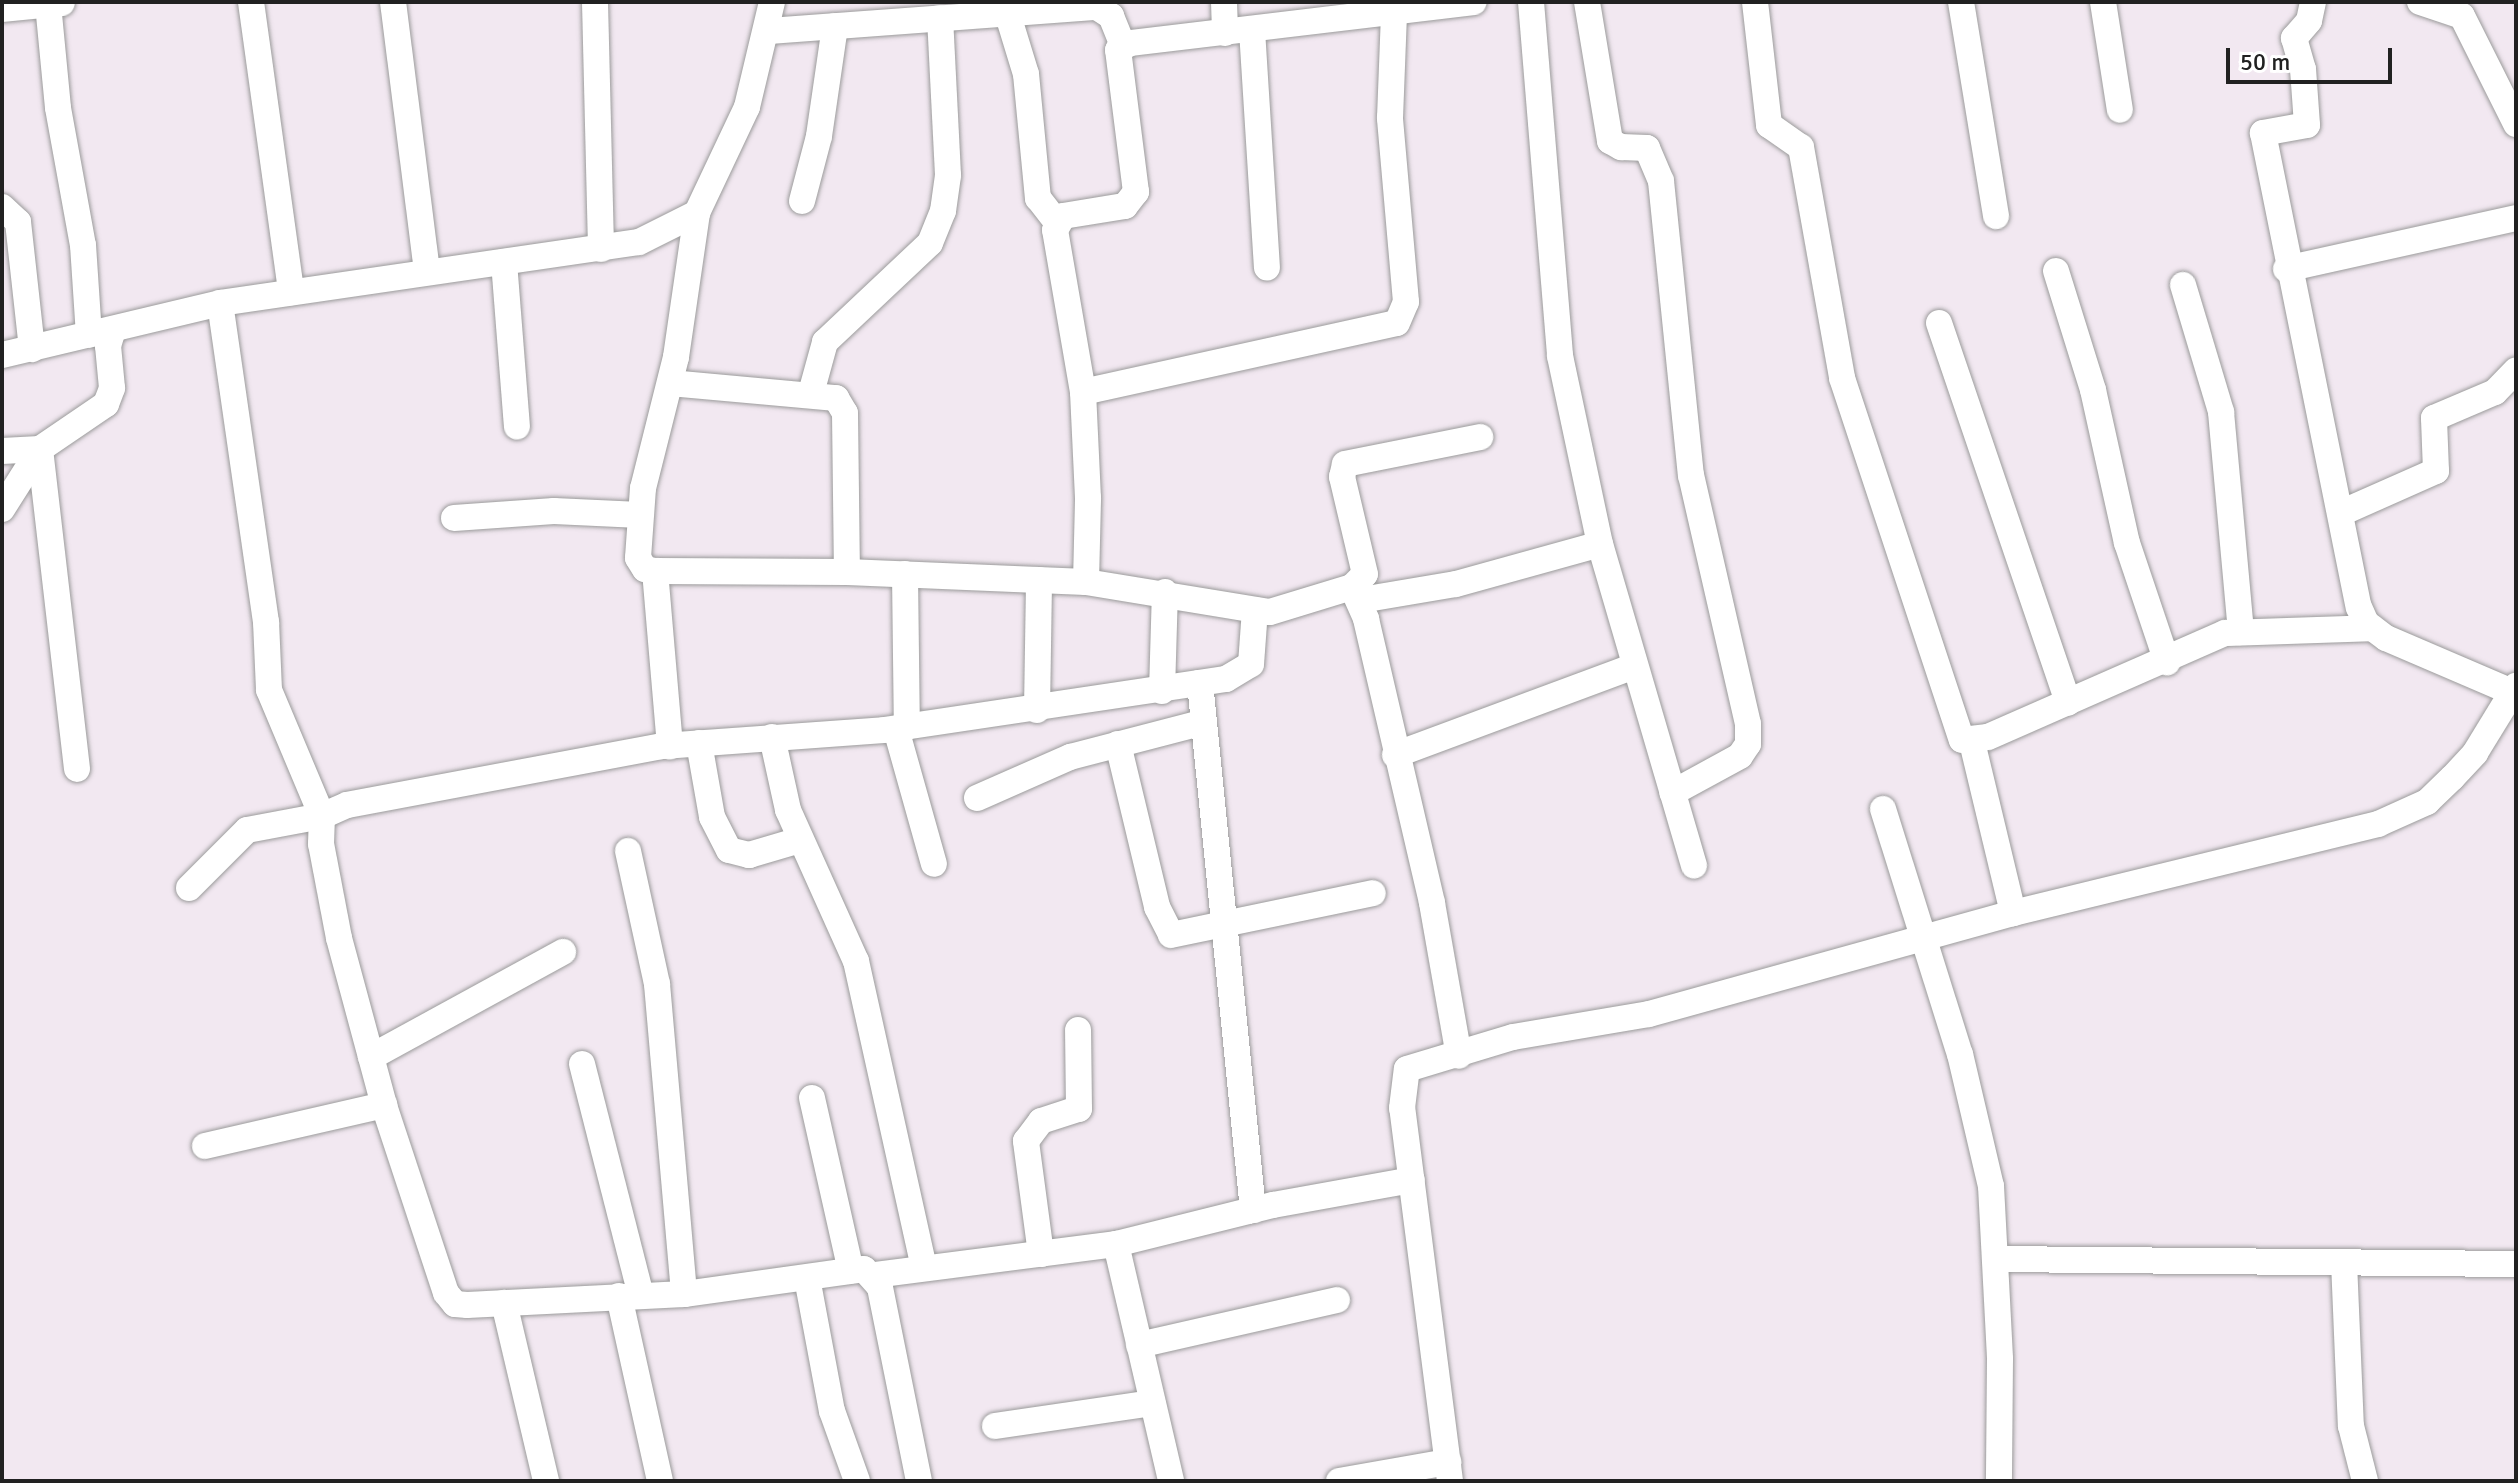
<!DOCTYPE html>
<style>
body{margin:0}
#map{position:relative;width:2518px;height:1483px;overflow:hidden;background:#f2e8f1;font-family:Signika,sans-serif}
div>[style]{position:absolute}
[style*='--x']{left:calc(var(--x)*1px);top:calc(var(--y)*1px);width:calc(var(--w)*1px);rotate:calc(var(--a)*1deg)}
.roads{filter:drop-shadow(0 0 2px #9b9b9b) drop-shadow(0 0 2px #9b9b9b)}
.minor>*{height:26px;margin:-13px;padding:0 13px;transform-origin:13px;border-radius:13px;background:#fff}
span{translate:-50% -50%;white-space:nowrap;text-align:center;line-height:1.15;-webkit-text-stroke:6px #fff;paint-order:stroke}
.frame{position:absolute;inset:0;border:4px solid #212121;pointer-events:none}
.scale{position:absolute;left:2226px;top:48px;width:166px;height:36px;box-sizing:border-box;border:4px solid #212121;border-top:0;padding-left:10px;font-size:24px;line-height:28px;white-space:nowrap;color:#212121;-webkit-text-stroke:6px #fff;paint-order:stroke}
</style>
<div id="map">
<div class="roads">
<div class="minor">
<div style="--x:251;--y:2;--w:293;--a:82.1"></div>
<div style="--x:393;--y:2;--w:271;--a:82.8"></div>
<div style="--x:595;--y:2;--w:247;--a:88.6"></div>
<div style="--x:772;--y:2;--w:108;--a:103.4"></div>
<div style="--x:747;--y:107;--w:117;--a:115.3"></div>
<div style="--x:697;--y:213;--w:146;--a:98.3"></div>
<div style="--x:676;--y:357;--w:135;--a:104.1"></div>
<div style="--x:643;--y:488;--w:70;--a:94.1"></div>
<div style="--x:638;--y:558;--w:13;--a:58"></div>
<div style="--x:645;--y:569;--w:10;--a:11"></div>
<div style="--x:655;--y:571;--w:192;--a:0.3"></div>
<div style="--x:847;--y:572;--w:239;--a:2.4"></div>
<div style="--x:1086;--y:582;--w:186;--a:9.3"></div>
<div style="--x:1270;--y:612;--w:86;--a:-17"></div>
<div style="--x:1352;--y:587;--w:35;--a:66"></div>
<div style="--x:1366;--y:619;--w:292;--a:76.9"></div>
<div style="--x:1432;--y:903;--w:155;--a:80"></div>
<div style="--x:1224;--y:2;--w:31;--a:88"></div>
<div style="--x:1531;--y:2;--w:355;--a:85.3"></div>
<div style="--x:1560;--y:356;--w:192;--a:78"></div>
<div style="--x:1600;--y:544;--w:335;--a:73.7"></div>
<div style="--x:1587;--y:2;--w:141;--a:80.6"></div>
<div style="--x:1610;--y:141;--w:13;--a:29"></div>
<div style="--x:1621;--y:147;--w:26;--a:2"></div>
<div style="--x:1647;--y:148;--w:36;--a:67"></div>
<div style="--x:1661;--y:181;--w:296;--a:84.2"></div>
<div style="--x:1691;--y:475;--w:255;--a:77.1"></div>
<div style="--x:1748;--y:724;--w:20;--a:90"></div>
<div style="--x:1748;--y:744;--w:14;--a:124"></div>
<div style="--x:1740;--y:756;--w:77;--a:151.4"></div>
<div style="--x:1755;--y:2;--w:124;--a:83.5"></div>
<div style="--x:1769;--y:125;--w:39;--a:35"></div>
<div style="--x:1801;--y:147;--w:235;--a:79.9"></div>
<div style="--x:1842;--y:378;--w:381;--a:71.7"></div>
<div style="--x:1962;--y:740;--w:26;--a:-7"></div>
<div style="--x:1988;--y:737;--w:259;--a:-23.7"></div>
<div style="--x:2225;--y:633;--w:147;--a:-1.9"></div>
<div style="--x:1961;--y:2;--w:217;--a:80.7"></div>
<div style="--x:2103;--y:2;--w:109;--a:81.1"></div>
<div style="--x:2313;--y:2;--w:19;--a:102"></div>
<div style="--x:2309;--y:21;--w:23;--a:131"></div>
<div style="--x:2294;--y:38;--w:32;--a:74"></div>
<div style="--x:2303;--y:69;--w:56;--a:85.9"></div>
<div style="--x:2307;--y:125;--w:45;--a:169.7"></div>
<div style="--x:2263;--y:133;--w:484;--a:78.6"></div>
<div style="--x:2359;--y:607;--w:17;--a:66"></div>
<div style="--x:2366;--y:623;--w:25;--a:37"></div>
<div style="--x:2386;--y:638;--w:137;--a:23.2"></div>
<div style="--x:2420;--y:2;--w:44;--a:18.4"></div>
<div style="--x:2462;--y:16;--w:121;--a:63.4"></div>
<div style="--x:48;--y:4;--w:104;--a:84.5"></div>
<div style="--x:58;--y:108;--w:139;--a:79.7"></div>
<div style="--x:83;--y:245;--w:90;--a:86.2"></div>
<div style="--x:2;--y:9;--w:60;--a:-5.7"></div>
<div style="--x:1007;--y:12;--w:65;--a:73"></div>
<div style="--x:1026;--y:74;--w:125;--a:84.5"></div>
<div style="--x:1038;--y:198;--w:31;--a:52"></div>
<div style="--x:1252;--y:30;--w:238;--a:86.4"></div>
<div style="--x:769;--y:31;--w:329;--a:-4.2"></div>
<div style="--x:1097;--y:7;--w:17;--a:33"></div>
<div style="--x:1111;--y:16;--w:32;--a:68"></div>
<div style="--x:802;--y:201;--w:67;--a:-75.3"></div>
<div style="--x:819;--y:136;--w:111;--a:-81.7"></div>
<div style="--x:2;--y:207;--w:22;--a:43"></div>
<div style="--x:18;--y:222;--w:128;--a:83.7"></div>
<div style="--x:504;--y:262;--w:165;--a:85.5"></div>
<div style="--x:2286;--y:269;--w:236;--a:-12.5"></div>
<div style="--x:2056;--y:271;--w:125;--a:72.7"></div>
<div style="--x:2093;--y:390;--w:157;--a:77.5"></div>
<div style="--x:2127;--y:543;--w:126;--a:71.4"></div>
<div style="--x:2183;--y:285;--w:133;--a:73.3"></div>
<div style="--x:2221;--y:412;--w:221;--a:84.8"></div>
<div style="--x:1939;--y:323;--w:401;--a:71.2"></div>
<div style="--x:2;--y:355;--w:224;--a:-13.4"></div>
<div style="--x:220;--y:303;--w:423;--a:-8.3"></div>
<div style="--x:639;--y:242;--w:65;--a:-26.6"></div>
<div style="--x:670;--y:383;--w:167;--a:5.2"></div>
<div style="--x:836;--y:398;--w:17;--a:59"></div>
<div style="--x:845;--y:413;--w:159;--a:89.3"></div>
<div style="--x:1083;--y:392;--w:321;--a:-12.4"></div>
<div style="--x:1397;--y:323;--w:23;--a:-67"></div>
<div style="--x:1406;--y:302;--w:185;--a:-95"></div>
<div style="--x:1390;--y:118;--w:103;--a:-87.8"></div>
<div style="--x:811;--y:393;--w:53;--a:-74.6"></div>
<div style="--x:825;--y:342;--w:144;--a:-43.3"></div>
<div style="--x:930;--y:243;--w:35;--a:-68"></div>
<div style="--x:943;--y:211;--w:36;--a:-82"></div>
<div style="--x:948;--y:175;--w:157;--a:-92.9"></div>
<div style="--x:2;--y:451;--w:38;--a:-3"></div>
<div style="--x:40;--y:449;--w:322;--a:83.4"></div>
<div style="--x:2;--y:509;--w:71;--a:-57.7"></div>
<div style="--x:40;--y:449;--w:80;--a:-34.3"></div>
<div style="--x:106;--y:404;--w:17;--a:-69"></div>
<div style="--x:112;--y:388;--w:42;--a:-95.4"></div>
<div style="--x:108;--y:346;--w:17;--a:-73"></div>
<div style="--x:2341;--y:513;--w:104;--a:-23.9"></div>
<div style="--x:2436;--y:471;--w:53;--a:-92.2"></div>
<div style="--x:2434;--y:418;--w:66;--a:-23.1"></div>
<div style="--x:2495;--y:392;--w:30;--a:-46"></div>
<div style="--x:454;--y:518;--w:100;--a:-4"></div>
<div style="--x:554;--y:511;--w:86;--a:2.7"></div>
<div style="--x:655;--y:571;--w:176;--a:85.1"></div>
<div style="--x:905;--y:574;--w:153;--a:89.3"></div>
<div style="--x:1086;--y:582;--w:84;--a:-88.6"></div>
<div style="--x:1088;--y:498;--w:106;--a:-92.7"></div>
<div style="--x:1083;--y:392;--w:164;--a:-99.8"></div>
<div style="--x:1055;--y:230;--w:16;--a:-60"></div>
<div style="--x:1063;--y:216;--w:63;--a:-9.2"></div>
<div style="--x:1125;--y:206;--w:18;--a:-52"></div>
<div style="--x:1136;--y:192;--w:143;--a:-97.2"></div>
<div style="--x:1118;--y:50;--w:14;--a:-30"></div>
<div style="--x:1130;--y:43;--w:346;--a:-6.8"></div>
<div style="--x:1352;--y:587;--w:18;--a:-45"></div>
<div style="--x:1365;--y:574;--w:100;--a:-103.3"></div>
<div style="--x:1342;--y:477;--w:13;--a:-77"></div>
<div style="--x:1345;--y:464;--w:138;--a:-11.3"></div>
<div style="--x:1361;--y:600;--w:96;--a:-9.6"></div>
<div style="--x:1456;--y:584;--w:149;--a:-15.5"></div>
<div style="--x:1200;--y:683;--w:530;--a:84.26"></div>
<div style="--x:1162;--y:691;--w:99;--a:-88.3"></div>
<div style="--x:1037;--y:710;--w:130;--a:-89.1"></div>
<div style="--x:896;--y:729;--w:140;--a:74.3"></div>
<div style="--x:772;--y:737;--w:75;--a:77.6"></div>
<div style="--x:788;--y:810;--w:166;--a:65.8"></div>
<div style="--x:856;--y:961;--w:314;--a:77.5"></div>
<div style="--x:1972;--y:742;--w:176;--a:76.5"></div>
<div style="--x:699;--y:743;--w:75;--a:80"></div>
<div style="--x:712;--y:817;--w:37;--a:63"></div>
<div style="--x:729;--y:850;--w:21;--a:14"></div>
<div style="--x:749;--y:855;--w:53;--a:-16.4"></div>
<div style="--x:1118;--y:744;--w:168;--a:76.5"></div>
<div style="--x:1157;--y:907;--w:31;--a:63"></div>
<div style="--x:1171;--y:935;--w:206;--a:-11.7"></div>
<div style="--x:1395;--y:755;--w:255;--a:-20.4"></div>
<div style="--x:977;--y:798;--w:102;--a:-23.8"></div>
<div style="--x:1070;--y:757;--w:138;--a:-14.6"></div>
<div style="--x:1883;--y:809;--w:257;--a:72.6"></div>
<div style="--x:1960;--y:1054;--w:136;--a:76.8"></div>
<div style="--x:1991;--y:1186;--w:173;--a:87"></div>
<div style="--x:2000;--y:1359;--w:122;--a:90.5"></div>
<div style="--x:628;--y:851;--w:136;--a:77.7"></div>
<div style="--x:657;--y:984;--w:311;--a:85"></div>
<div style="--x:189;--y:888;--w:82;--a:-45"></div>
<div style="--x:247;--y:830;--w:76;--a:-10.6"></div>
<div style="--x:322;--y:816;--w:137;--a:-112.8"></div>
<div style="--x:269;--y:690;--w:68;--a:-92.5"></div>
<div style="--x:266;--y:622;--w:322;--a:-98.2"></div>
<div style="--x:371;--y:1057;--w:219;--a:-28.7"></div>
<div style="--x:582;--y:1064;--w:239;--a:75.7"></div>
<div style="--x:812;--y:1098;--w:177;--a:77.3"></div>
<div style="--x:205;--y:1146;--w:184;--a:-12.9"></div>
<div style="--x:1116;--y:1244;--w:243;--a:76.9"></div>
<div style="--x:1041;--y:1254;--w:114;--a:-97.6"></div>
<div style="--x:1026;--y:1141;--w:25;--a:-53"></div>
<div style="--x:1041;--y:1121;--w:40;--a:-18"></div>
<div style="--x:1079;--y:1109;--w:79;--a:-90.7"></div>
<div style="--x:1995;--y:1259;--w:521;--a:0.55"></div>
<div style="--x:2344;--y:1262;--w:164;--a:87.6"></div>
<div style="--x:2351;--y:1426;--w:57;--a:75.7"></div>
<div style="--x:875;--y:1275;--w:243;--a:-7.3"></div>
<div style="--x:1116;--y:1244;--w:162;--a:-14"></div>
<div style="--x:1273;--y:1205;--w:141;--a:-10.2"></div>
<div style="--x:807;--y:1278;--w:135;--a:79.4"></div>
<div style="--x:832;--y:1411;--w:74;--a:70.3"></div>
<div style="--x:619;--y:1296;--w:189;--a:77.5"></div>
<div style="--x:504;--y:1303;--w:183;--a:76.7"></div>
<div style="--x:1139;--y:1345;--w:203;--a:-12.8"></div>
<div style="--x:995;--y:1426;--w:159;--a:-8.3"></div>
<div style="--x:919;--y:1481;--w:198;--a:-101.4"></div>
<div style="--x:880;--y:1287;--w:24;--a:-132"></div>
<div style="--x:864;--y:1269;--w:182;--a:172.1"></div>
<div style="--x:684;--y:1294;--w:217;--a:177.1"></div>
<div style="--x:467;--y:1305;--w:12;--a:-175"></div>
<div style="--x:455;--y:1304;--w:14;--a:-129"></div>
<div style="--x:446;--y:1293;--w:198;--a:-108.3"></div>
<div style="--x:384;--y:1105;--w:173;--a:-105.1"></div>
<div style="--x:339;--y:938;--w:96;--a:-100.8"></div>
<div style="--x:321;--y:844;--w:28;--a:-88"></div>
<div style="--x:322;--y:816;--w:27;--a:-24"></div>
<div style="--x:347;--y:805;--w:320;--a:-10.6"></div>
<div style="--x:662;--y:746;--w:223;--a:-4.1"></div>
<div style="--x:884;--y:730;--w:346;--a:-8.5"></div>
<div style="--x:1226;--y:679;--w:29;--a:-31"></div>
<div style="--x:1251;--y:664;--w:54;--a:-85.8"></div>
<div style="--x:1339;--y:1481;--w:111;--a:-9.9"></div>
<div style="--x:1450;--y:1481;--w:376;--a:-97.3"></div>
<div style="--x:1402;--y:1108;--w:39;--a:-83"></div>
<div style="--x:1407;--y:1069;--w:111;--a:-16.8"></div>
<div style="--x:1513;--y:1037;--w:138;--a:-9.6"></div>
<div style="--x:1649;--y:1014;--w:378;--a:-15.5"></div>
<div style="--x:2013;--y:913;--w:376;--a:-13.7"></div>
<div style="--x:2378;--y:824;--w:54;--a:-24.2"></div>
<div style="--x:2427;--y:802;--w:35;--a:-44"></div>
<div style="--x:2452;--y:778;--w:34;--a:-47"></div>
<div style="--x:2475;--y:753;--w:79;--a:-58.5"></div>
</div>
</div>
<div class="frame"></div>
<div class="scale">50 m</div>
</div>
